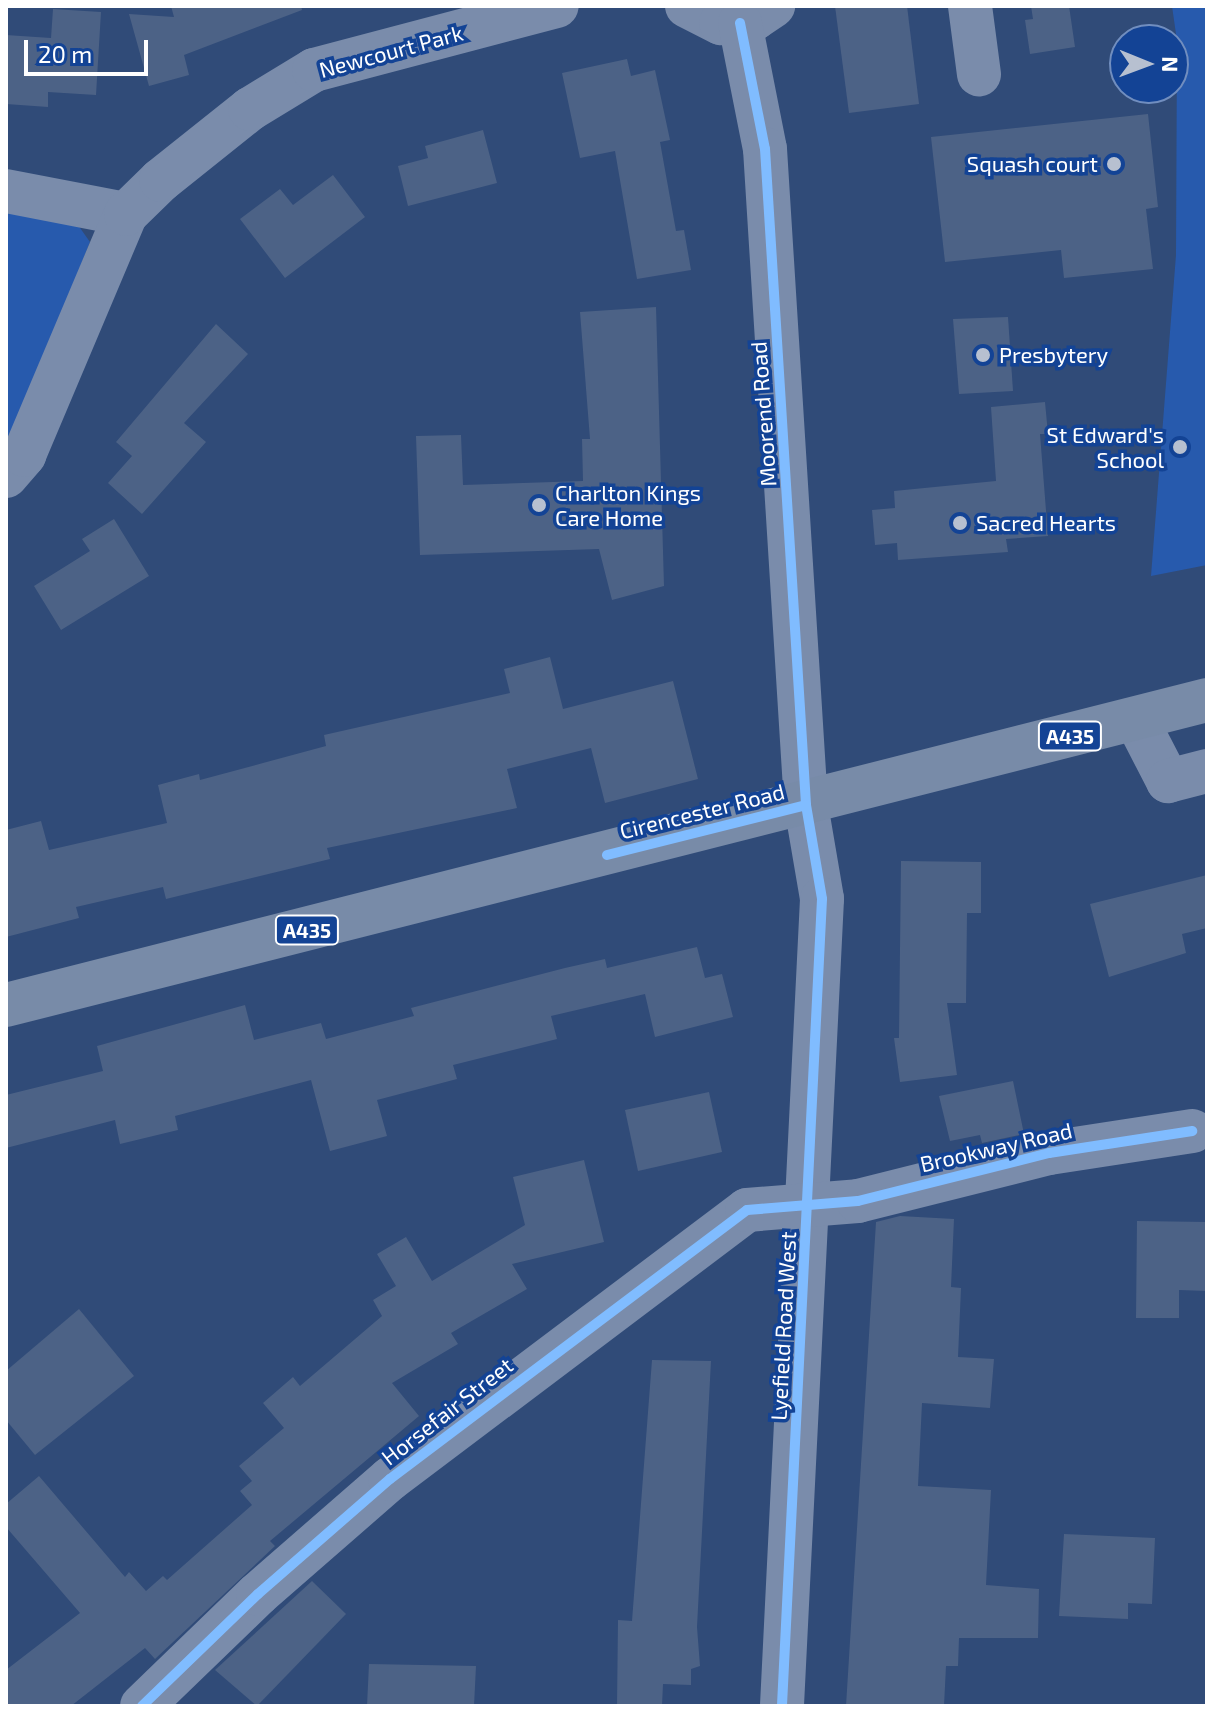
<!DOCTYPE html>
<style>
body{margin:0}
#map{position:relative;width:1213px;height:1712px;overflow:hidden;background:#304b78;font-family:"Exo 2",sans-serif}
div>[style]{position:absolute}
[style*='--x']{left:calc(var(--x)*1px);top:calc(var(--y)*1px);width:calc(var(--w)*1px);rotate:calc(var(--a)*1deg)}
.green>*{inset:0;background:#275aad}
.building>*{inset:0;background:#4c6286}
.minor>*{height:44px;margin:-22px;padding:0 22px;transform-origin:22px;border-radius:22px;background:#7a8cab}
.major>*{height:44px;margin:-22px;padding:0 22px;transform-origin:22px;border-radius:22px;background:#788ba8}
.cycleway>*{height:10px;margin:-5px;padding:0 5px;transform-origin:5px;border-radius:5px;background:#80bcff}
.dots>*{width:22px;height:22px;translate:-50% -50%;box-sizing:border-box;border:4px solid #134395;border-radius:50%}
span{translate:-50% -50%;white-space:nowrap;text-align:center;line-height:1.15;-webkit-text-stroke:7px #134395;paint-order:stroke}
.shield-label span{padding:2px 6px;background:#134395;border:2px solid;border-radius:6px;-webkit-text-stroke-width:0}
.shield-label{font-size:20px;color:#fff;font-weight:700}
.street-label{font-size:22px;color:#fff}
.poi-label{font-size:22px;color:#fff}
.right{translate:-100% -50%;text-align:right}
.left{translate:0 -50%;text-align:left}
.frame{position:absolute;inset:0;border:8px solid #fff;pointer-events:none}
.north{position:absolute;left:1109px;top:24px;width:80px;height:80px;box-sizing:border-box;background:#134395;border:2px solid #718ebf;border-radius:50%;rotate:91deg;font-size:22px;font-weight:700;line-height:32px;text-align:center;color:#fff}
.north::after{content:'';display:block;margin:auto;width:28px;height:36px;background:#b7c0d0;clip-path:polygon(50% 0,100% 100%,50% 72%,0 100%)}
.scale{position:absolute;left:24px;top:40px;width:124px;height:36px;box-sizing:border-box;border:4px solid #fff;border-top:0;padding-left:10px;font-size:24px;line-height:28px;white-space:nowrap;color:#fff;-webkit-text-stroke:6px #134395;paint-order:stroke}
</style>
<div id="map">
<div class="green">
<div style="clip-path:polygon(1172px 6px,1207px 6px,1207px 565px,1151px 576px,1176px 255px,1177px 41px)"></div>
<div style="clip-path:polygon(6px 205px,73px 218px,90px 242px,6px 455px)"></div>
</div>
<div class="building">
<div style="clip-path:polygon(171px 6px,301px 6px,302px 10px,184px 55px,189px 75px,149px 86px,129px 14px,174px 17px)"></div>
<div style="clip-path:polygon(835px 6px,907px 6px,919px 104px,849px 113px)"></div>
<div style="clip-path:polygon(1031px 6px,1069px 6px,1075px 47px,1030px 54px,1025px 20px,1033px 19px)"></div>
<div style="clip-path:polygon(53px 9px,101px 12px,96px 95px,48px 92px,48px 107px,6px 104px,6px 35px,51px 38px)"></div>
<div style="clip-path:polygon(627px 59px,631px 76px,655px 70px,670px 140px,660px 142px,676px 231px,684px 230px,691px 270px,637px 279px,615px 151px,580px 158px,562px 73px)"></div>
<div style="clip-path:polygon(1148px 114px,1158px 207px,1146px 209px,1153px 269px,1064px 278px,1061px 250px,945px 262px,931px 137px)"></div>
<div style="clip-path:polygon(483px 130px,497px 183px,408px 206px,398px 166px,428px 158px,425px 146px)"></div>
<div style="clip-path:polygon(333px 175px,365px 217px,285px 278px,240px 219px,280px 189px,293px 205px)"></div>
<div style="clip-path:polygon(656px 307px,664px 586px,612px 600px,599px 549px,420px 555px,416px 436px,461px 435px,463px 485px,583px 481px,582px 439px,590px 439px,580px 312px)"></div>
<div style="clip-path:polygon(1008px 317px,1013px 391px,959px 394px,953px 319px)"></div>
<div style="clip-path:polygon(216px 324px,248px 354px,184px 423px,206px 442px,142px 514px,108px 483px,132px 456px,116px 442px)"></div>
<div style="clip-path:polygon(1045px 402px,1048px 434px,1040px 434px,1048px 536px,1006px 539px,1008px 552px,898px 560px,897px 543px,875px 545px,872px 510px,895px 508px,894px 491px,996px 481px,991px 407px)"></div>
<div style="clip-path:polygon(114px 519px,149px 576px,61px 630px,34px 586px,90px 551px,82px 539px)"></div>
<div style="clip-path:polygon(550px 657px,563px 709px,673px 681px,698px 779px,605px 803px,591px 748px,507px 769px,517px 808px,327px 848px,330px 859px,166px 899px,163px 887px,76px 907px,79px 918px,6px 937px,6px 830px,41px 821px,49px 850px,167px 823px,158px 785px,199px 774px,200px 780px,326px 746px,324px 735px,510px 693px,504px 669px)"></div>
<div style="clip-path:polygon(901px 861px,981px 862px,981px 913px,967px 913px,966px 1003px,947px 1003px,957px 1075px,900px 1082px,894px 1038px,899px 1038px)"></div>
<div style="clip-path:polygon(1207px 875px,1207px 928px,1182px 934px,1186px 953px,1109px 977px,1090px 904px)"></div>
<div style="clip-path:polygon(697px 947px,705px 978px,722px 974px,733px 1017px,655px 1037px,645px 994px,551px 1016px,557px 1039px,453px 1065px,457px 1079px,377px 1100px,387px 1136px,330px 1151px,311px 1080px,175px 1116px,178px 1130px,120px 1144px,115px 1120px,6px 1148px,6px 1095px,103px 1071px,97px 1046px,245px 1005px,254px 1040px,321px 1023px,326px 1039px,414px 1016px,411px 1008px,565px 968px,605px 959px,607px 968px)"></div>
<div style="clip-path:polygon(1013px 1081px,1024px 1134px,982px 1143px,980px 1135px,950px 1141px,939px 1096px)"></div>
<div style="clip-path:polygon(709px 1092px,722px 1152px,638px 1171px,625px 1110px)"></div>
<div style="clip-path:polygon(584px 1160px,604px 1242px,512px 1264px,527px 1289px,451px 1333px,458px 1344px,392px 1383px,419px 1416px,270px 1541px,275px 1546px,155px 1659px,145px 1648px,71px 1706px,6px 1706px,6px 1670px,80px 1613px,6px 1527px,6px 1504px,39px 1476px,125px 1577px,129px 1572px,146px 1591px,163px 1576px,167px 1580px,252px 1505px,240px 1491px,252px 1481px,239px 1466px,284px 1428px,263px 1403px,293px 1377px,300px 1386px,382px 1316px,373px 1300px,396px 1286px,377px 1254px,406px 1237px,432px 1281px,525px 1225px,513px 1177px)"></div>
<div style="clip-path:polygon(900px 1216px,954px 1219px,951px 1287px,961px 1288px,958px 1357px,994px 1359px,990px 1408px,922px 1403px,918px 1486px,991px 1490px,986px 1585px,1039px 1589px,1038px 1638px,959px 1638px,958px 1666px,946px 1666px,944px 1706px,846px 1706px,876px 1222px)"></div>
<div style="clip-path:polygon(1137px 1221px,1207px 1222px,1207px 1291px,1179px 1290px,1179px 1318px,1136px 1318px)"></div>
<div style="clip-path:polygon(79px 1309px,134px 1376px,35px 1455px,6px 1420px,6px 1371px)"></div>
<div style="clip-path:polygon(652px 1360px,711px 1361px,697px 1627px,700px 1666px,691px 1669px,691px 1685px,663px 1684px,662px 1706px,617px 1706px,618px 1620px,632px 1621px)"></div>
<div style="clip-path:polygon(1064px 1534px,1155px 1538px,1152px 1604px,1128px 1603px,1128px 1619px,1059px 1616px)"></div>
<div style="clip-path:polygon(312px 1581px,346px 1614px,257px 1706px,215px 1670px)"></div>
<div style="clip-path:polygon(369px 1664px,476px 1666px,474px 1706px,367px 1706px)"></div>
</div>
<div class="minor">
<div style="--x:687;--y:6;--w:38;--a:27"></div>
<div style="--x:721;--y:23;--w:34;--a:-8"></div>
<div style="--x:755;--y:18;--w:22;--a:-34"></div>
<div style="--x:970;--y:6;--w:69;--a:82.5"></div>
<div style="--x:740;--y:23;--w:128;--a:78.8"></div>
<div style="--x:765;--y:149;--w:657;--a:86.42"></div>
<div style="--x:806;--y:805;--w:95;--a:80.3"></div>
<div style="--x:822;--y:899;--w:808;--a:92.84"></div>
<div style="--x:6;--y:191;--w:122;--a:10.9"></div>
<div style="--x:6;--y:476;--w:28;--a:-49"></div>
<div style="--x:24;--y:455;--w:262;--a:-67.1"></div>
<div style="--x:126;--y:214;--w:49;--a:-44.2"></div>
<div style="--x:161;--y:180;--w:114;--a:-38.6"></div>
<div style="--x:250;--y:109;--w:75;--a:-31.4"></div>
<div style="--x:314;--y:70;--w:251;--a:-14.8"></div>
<div style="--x:1136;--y:719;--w:70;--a:62.7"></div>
<div style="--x:1168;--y:781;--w:40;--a:-14.4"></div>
<div style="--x:142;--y:1706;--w:161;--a:-44"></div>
<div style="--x:258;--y:1594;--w:175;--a:-41.1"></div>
<div style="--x:390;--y:1479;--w:447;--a:-37"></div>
<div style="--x:747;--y:1210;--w:111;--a:-4.6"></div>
<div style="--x:858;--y:1201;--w:197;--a:-14.1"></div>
<div style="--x:1049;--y:1153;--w:145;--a:-8.7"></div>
</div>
<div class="major">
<div style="--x:6;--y:1005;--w:1239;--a:-14.25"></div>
</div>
<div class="cycleway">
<div style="--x:740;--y:23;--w:128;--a:78.8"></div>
<div style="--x:765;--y:149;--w:657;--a:86.42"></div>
<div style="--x:806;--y:805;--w:95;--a:80.3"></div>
<div style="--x:822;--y:899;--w:808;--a:92.84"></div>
<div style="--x:607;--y:855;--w:205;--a:-14.1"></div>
<div style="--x:142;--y:1706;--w:161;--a:-44"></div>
<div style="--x:258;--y:1594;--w:175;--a:-41.1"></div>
<div style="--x:390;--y:1479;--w:447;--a:-37"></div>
<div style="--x:747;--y:1210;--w:111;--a:-4.6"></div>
<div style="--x:858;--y:1201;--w:197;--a:-14.1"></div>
<div style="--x:1049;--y:1153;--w:145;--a:-8.7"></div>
</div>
<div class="dots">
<div style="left:1114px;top:164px;background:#b7c0d0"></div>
<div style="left:983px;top:355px;background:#b7c0d0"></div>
<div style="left:1180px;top:447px;background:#b7c0d0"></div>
<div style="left:539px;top:505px;background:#b7c0d0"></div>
<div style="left:960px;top:523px;background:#b7c0d0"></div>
</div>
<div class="shield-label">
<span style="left:1070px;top:736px">A435</span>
<span style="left:307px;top:930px">A435</span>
</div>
<div class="street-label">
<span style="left:391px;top:51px;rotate:-15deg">Newcourt Park</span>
<span style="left:763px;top:414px;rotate:-94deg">Moorend Road</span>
<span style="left:702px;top:811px;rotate:-14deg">Cirencester Road</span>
<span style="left:996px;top:1147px;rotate:-13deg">Brookway Road</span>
<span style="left:783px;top:1326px;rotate:-87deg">Lyefield Road West</span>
<span style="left:447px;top:1411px;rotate:-38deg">Horsefair Street</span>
</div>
<div class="poi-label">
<span class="right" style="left:1098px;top:164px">Squash court</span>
<span class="left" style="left:999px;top:355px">Presbytery</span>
<span class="right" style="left:1164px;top:447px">St Edward's<br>School</span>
<span class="left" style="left:555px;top:505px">Charlton Kings<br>Care Home</span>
<span class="left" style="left:976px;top:523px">Sacred Hearts</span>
</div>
<div class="frame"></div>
<div class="north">N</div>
<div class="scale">20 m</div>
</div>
